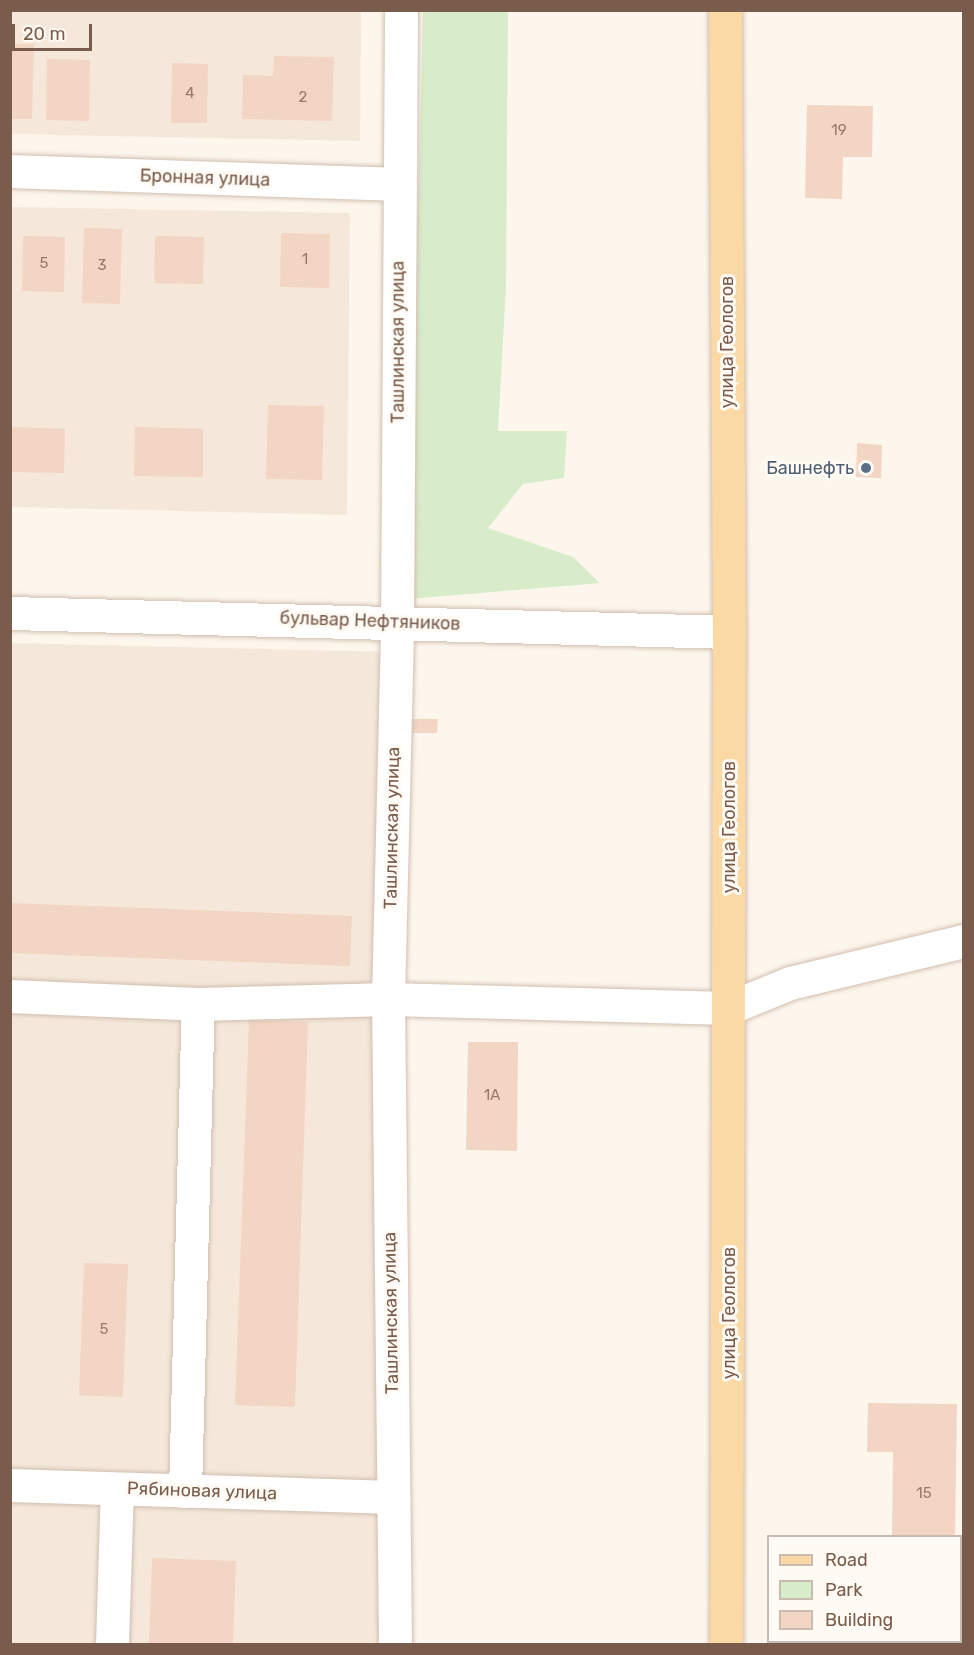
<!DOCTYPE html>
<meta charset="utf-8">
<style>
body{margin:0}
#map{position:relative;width:974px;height:1655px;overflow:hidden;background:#fdf6ec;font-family:Rubik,sans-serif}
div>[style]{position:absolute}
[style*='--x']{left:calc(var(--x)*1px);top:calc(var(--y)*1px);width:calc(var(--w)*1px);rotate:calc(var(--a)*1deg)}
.residential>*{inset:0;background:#f5e8da}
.green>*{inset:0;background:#d8ecc9}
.building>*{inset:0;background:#f3d5c3}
.roads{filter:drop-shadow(0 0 2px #d1beb0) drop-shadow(0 0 2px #d1beb0)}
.minor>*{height:33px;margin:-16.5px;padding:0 16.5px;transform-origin:16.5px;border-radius:16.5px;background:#fff}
.major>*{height:33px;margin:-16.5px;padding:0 16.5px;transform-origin:16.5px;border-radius:16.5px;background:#fbd9a5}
.dots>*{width:16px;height:16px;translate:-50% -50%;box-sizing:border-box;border:3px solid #fffaf3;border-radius:50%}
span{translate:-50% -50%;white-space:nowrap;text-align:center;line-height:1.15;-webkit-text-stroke:6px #fffaf3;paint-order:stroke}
.number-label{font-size:15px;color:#987a6a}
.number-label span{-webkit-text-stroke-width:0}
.street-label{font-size:18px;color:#7a5c4d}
.service-label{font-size:18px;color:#4e5e75}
.right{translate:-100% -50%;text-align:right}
.frame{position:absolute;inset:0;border:12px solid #7a5c4d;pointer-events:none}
.legend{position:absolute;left:767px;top:1535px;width:195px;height:108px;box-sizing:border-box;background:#fffaf3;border:2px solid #cabbb1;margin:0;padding:8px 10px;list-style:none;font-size:18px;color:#7a5c4d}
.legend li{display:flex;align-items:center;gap:12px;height:30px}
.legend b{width:30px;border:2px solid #cabbb1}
.scale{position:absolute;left:12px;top:24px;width:80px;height:27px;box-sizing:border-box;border:3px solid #7a5c4d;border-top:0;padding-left:8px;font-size:18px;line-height:21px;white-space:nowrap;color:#7a5c4d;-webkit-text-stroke:4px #fffaf3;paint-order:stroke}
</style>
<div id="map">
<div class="residential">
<div style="clip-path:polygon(11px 11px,361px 11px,360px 141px,11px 134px)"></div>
<div style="clip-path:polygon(11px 207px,350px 213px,347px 515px,11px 507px)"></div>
<div style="clip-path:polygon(11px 643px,396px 652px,399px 1644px,11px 1644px)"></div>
</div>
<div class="green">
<div style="clip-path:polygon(423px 11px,508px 11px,506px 286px,498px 431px,567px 431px,564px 478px,523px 484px,488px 528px,573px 557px,600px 583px,408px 599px)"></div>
</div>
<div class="building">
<div style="clip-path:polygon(10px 44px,34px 44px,32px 119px,10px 119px)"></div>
<div style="clip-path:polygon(274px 56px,334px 57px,332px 121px,242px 119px,243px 75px,273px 76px)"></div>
<div style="clip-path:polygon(47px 59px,90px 60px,89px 121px,46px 120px)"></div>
<div style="clip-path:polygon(172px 63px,208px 64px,207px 123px,171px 123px)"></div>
<div style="clip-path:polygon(807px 105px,873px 106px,872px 157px,843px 157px,842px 199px,805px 198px)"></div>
<div style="clip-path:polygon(84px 228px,122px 229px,120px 304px,82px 303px)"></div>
<div style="clip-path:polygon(281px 233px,330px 234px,329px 288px,280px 287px)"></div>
<div style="clip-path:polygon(23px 236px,65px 237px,64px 292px,22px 291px)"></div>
<div style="clip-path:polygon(155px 236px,204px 237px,203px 284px,154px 283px)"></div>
<div style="clip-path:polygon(268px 405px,324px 406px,322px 480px,266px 479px)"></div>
<div style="clip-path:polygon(10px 427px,65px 429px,64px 473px,10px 472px)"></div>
<div style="clip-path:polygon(135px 427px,203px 429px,203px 477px,134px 476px)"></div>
<div style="clip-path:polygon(857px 443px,882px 445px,881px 478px,856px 477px)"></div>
<div style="clip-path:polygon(411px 719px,438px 719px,437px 733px,411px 733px)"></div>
<div style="clip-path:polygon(10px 903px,352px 916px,350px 966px,10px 953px)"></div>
<div style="clip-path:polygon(249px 1020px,308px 1022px,295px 1407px,235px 1405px)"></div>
<div style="clip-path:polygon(468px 1042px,518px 1042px,517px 1151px,466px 1150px)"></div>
<div style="clip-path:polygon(84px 1263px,128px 1264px,123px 1397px,79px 1395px)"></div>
<div style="clip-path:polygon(868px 1403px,957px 1404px,955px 1536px,892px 1536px,893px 1452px,867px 1452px)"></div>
<div style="clip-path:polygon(152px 1558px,236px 1561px,233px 1644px,149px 1644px)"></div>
</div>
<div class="roads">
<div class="minor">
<div style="--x:10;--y:171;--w:389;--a:1.9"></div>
<div style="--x:10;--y:613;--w:719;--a:1.51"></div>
<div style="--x:10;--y:996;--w:188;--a:2.4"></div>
<div style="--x:198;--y:1004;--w:190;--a:-1.5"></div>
<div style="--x:388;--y:999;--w:341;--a:1.5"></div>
<div style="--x:729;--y:1008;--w:66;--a:-22.3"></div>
<div style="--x:790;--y:983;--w:179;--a:-13.6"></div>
<div style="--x:10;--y:1485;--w:383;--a:1.8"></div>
<div style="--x:185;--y:1491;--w:487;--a:-88.5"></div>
<div style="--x:112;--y:1644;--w:155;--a:-88.2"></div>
<div style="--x:395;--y:1644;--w:645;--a:-90.62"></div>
<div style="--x:388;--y:999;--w:378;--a:-88.6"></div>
<div style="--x:397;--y:621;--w:611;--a:-89.62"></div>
</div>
<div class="major">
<div style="--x:725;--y:10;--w:622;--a:89.63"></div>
<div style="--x:729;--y:632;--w:1012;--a:90.17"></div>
</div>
</div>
<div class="dots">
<div style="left:866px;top:468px;background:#5c6f8a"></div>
</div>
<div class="number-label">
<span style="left:190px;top:94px">4</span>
<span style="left:303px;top:98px">2</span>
<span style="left:839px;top:131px">19</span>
<span style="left:305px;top:260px">1</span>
<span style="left:44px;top:264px">5</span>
<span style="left:102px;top:266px">3</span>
<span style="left:492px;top:1096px">1А</span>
<span style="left:104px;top:1330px">5</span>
<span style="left:924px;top:1494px">15</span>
</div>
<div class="street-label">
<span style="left:205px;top:178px;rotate:2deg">Бронная улица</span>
<span style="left:398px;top:342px;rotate:-90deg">Ташлинская улица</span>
<span style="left:727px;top:342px;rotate:-90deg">улица Геологов</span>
<span style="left:370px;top:621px;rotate:2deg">бульвар Нефтяников</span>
<span style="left:729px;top:827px;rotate:-90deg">улица Геологов</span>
<span style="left:392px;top:828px;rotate:-89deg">Ташлинская улица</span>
<span style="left:391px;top:1313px;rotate:-91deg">Ташлинская улица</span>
<span style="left:729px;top:1313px;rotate:-90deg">улица Геологов</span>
<span style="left:202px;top:1491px;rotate:2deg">Рябиновая улица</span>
</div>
<div class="service-label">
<span class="right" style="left:854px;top:468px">Башнефть</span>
</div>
<div class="frame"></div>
<ul class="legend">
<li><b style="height:8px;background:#fbd9a5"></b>Road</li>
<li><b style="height:16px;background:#d8ecc9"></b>Park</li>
<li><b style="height:16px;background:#f3d5c3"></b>Building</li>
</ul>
<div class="scale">20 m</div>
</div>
